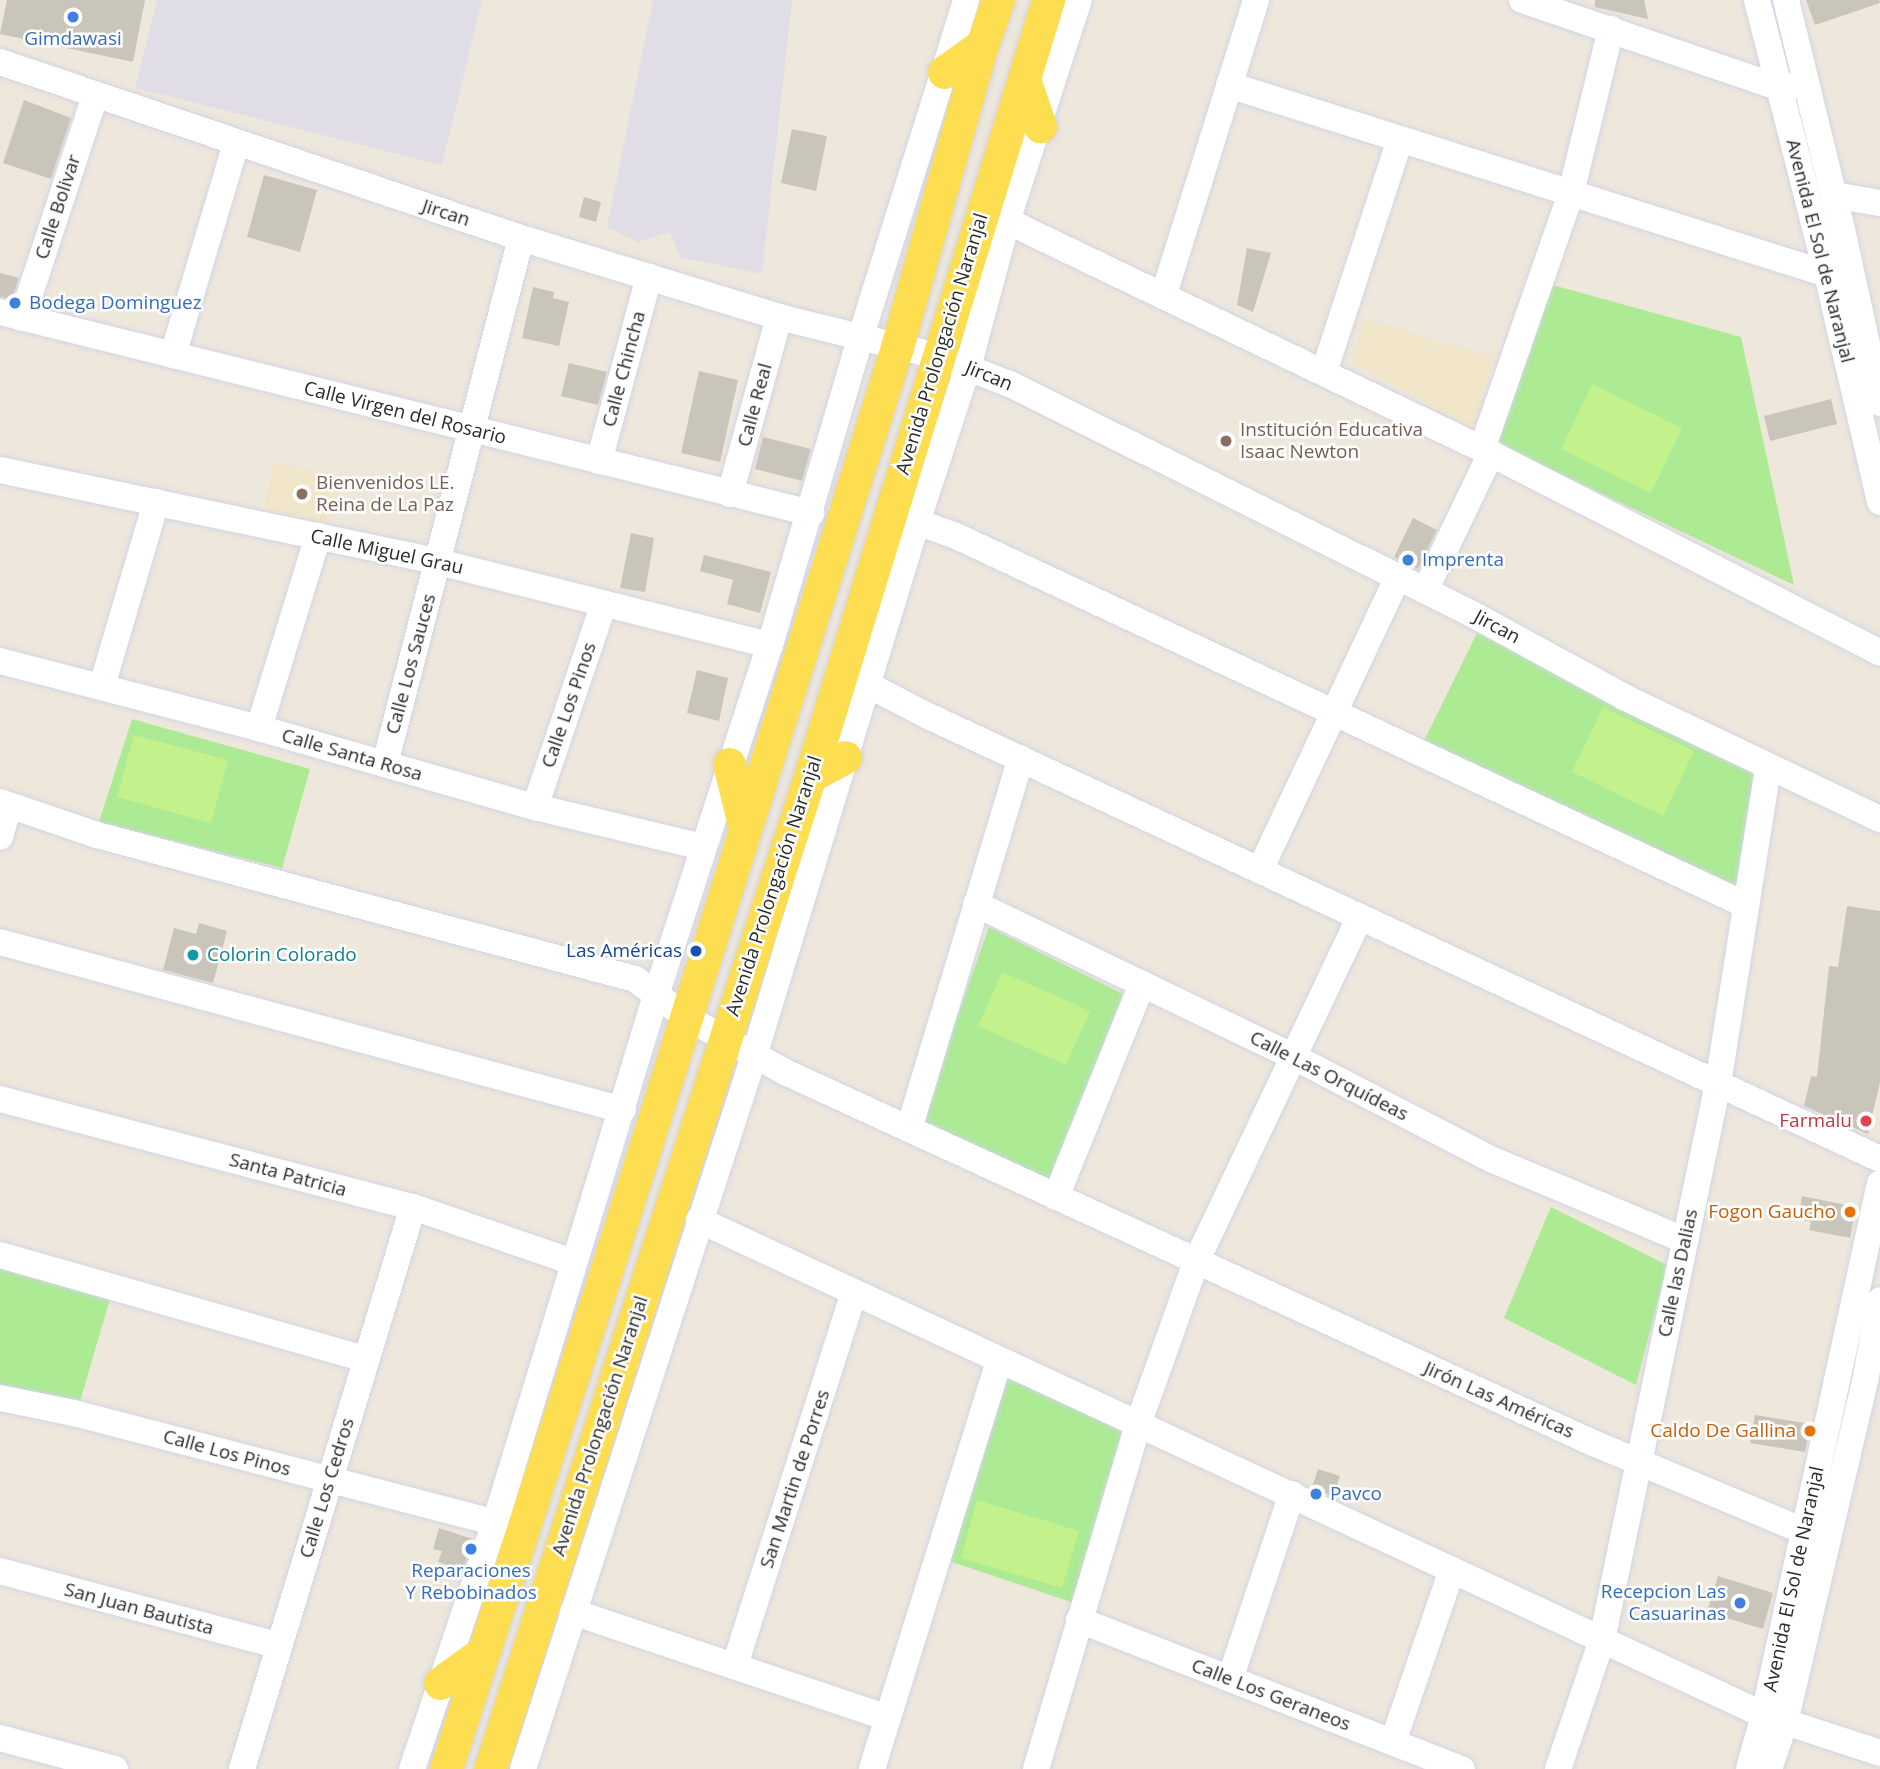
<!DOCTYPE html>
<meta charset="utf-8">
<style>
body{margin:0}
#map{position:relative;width:1880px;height:1769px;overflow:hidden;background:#eee7dc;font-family:"Open Sans",sans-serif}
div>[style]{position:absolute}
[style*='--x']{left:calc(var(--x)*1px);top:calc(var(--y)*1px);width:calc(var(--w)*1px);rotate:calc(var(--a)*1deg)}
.industrial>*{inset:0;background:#e0dde6}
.education>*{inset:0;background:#f1e6c9}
.green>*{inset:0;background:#acea93}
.pitch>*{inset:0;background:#c3f28d}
.building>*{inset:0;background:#c9c5ba}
.roads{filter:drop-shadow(0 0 2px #d1d4e5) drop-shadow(0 0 2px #d1d4e5)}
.minor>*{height:26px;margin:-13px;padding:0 13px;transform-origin:13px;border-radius:13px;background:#fff}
.major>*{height:33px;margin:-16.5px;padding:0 16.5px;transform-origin:16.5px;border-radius:16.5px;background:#fede51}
.dots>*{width:19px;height:19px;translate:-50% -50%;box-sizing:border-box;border:4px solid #fff;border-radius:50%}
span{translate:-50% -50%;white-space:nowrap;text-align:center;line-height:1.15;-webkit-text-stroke:5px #fff;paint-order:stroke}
.shop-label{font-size:19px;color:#366cbe}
.left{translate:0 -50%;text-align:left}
.right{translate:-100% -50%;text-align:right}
.street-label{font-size:19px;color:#2b2b2b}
.education-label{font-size:19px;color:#785e54}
.transit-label{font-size:19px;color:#164399}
.culture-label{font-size:19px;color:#0d838f}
.health-label{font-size:19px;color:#be3a42}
.food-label{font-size:19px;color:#c56008}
</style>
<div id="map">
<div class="industrial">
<div style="clip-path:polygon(157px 0,482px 0,442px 165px,135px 88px)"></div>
<div style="clip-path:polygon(653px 0,792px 0,762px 274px,680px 257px,670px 232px,638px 242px,607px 227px)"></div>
</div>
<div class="education">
<div style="clip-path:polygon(1364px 319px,1494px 358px,1474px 430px,1352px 363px)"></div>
<div style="clip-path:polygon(275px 462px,341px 479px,327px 532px,315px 522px,263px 508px)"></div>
</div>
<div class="green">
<div style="clip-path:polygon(1549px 284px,1741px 337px,1794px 585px,1495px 443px)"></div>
<div style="clip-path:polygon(1480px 627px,1755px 772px,1736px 889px,1422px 745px)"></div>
<div style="clip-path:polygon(132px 719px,310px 769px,282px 868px,99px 822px)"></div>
<div style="clip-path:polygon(989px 927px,1123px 994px,1048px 1187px,919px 1125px)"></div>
<div style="clip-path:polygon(1551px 1207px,1667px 1265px,1636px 1385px,1504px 1318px)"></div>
<div style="clip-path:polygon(0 1265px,112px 1292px,79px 1405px,0 1387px)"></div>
<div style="clip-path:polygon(1007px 1377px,1125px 1431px,1074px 1603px,949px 1561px)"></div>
</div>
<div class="pitch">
<div style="clip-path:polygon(1592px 384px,1682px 428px,1651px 493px,1561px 449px)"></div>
<div style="clip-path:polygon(1603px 707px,1694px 751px,1663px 816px,1572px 772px)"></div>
<div style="clip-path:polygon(134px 735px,228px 760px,211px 823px,117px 797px)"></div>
<div style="clip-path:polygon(1002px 972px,1090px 1011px,1066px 1065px,978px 1026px)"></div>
<div style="clip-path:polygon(977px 1500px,1079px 1531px,1062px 1588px,961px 1558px)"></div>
</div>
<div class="building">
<div style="clip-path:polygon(7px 0,145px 0,133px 62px,0 34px)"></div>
<div style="clip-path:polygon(1595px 0,1644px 0,1648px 19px,1595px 7px)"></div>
<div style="clip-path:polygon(1806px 0,1879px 0,1880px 3px,1815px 25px)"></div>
<div style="clip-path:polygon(24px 100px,71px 118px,51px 179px,3px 163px)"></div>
<div style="clip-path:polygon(792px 129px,827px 136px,816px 191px,781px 183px)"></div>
<div style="clip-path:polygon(264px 175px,317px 190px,300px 252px,247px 237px)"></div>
<div style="clip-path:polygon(584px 197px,601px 202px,596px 222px,579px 217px)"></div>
<div style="clip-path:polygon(1247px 248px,1271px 253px,1253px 312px,1237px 305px)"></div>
<div style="clip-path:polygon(0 273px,19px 278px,12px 299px,0 297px)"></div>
<div style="clip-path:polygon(533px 287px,554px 292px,553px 298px,569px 302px,559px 346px,522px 338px)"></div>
<div style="clip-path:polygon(569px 363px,607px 372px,598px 405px,561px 396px)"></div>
<div style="clip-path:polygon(699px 371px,738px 380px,720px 462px,681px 453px)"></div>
<div style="clip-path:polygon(1831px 399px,1837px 424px,1770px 441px,1764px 416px)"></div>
<div style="clip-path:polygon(763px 437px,811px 449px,802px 481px,755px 469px)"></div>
<div style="clip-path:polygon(1413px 518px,1437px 530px,1418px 569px,1394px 557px)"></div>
<div style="clip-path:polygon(631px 533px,654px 538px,645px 592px,620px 588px)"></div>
<div style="clip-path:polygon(704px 555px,771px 572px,760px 613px,727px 604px,733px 580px,700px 571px)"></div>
<div style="clip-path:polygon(697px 670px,728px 678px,719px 721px,687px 713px)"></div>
<div style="clip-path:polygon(1847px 906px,1880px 911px,1880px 1082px,1868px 1134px,1804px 1106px,1811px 1076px,1817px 1077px,1829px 966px,1838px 967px)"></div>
<div style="clip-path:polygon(199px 923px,227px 931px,213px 983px,163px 970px,174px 928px,196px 934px)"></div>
<div style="clip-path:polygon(1802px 1196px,1856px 1207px,1850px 1238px,1809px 1230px,1811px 1222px,1798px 1219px)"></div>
<div style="clip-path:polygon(1755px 1415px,1811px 1424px,1805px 1452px,1750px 1443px)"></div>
<div style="clip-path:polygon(1318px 1469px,1340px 1476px,1333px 1497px,1312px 1487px)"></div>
<div style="clip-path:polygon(439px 1528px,473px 1539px,463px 1570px,438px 1562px,442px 1551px,433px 1549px)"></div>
<div style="clip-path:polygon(1718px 1576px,1773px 1593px,1763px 1629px,1707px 1612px)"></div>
</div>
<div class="roads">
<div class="minor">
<div style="--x:1522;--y:0;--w:273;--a:18.8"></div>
<div style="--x:1780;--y:88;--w:12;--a:-9"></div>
<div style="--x:1757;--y:0;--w:283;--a:75.7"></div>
<div style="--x:1827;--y:274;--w:234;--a:76.9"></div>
<div style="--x:1786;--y:0;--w:241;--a:76.3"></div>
<div style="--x:1843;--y:234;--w:173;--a:77.7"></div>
<div style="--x:0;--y:62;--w:550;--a:18.67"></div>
<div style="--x:521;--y:238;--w:270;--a:17"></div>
<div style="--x:779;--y:317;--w:163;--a:13.9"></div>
<div style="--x:937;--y:356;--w:80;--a:21.1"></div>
<div style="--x:1012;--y:385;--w:514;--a:26.47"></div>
<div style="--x:1472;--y:614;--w:173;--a:28.6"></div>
<div style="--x:1624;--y:697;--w:284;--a:25.5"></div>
<div style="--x:1229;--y:85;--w:627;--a:17.54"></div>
<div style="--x:1834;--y:195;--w:47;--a:9.9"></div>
<div style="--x:1007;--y:221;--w:527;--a:25.64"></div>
<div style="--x:1482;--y:449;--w:447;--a:27.1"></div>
<div style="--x:1164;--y:294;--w:308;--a:-72.6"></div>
<div style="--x:0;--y:312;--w:836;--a:13.92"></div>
<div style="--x:22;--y:318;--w:234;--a:-71.8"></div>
<div style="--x:173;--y:355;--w:221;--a:-73.4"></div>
<div style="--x:1324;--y:372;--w:245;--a:-71.9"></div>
<div style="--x:1482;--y:449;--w:271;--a:-70.8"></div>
<div style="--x:1571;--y:193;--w:169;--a:-76.3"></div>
<div style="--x:599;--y:461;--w:191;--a:-74.8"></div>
<div style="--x:0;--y:470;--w:449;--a:11.8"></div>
<div style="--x:439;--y:562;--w:341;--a:14.1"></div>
<div style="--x:730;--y:494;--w:184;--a:-74.5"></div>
<div style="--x:917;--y:522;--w:41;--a:19.7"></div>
<div style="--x:956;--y:536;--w:872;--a:25.04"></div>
<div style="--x:1425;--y:591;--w:153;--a:-64.4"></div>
<div style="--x:0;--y:661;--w:268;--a:14.5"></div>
<div style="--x:259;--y:728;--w:287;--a:16"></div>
<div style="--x:535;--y:807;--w:173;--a:13.4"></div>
<div style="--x:868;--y:685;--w:65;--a:27.3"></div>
<div style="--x:926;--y:715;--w:1052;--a:24.96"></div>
<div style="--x:102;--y:686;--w:192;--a:-73.6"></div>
<div style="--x:259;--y:728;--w:201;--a:-72.9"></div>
<div style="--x:385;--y:764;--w:543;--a:-75.5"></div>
<div style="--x:0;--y:802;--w:102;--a:18.8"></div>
<div style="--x:97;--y:835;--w:557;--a:14.98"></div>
<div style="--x:635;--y:979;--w:64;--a:36.7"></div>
<div style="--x:686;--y:1017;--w:113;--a:29.1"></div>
<div style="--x:785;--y:1072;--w:887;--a:24.66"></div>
<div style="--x:1591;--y:1442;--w:231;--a:22.7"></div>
<div style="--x:535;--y:807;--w:215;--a:-71.3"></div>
<div style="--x:0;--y:837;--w:33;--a:-74"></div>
<div style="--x:1260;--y:870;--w:324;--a:-64.8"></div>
<div style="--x:976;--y:904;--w:351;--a:25.7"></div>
<div style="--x:1292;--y:1056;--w:226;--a:27.4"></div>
<div style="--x:1493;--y:1160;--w:207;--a:22.7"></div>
<div style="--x:0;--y:942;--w:645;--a:15.09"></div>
<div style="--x:0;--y:1099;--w:427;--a:14.7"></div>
<div style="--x:413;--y:1207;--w:169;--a:19"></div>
<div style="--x:909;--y:1129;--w:387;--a:-73.2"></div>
<div style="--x:1056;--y:1197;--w:230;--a:-68"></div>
<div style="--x:699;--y:1220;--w:1174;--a:24.93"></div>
<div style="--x:1764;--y:1715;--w:122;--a:18.1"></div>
<div style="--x:0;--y:1255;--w:380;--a:15.9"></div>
<div style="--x:0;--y:1398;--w:76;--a:11.5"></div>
<div style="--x:74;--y:1413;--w:435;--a:14.6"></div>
<div style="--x:0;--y:1571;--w:289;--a:15"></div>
<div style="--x:573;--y:1612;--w:332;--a:18.6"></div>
<div style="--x:1079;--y:1620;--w:411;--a:21.3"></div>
<div style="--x:735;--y:1665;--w:391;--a:-72.3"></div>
<div style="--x:1230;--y:1679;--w:195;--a:-71.5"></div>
<div style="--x:0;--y:1738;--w:119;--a:15.1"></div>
<div style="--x:1393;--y:1742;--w:182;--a:-71.1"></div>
<div style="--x:242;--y:1769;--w:587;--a:-73.08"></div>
<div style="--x:412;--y:1769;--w:260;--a:-71.4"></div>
<div style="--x:495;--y:1523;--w:555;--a:-73.03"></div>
<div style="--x:657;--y:992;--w:365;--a:-72"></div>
<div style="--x:770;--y:645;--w:322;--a:-73.6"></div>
<div style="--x:861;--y:336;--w:352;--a:-72.6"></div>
<div style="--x:523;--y:1769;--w:749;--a:-72.05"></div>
<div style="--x:754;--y:1056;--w:558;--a:-73.03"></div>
<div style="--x:917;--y:522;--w:163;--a:-71.8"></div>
<div style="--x:968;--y:367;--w:151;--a:-75"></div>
<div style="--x:1007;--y:221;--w:232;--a:-72"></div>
<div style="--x:872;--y:1769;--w:428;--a:-72.7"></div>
<div style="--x:1036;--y:1769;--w:362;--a:-73.5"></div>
<div style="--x:1139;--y:1422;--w:170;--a:-70.4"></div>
<div style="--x:1196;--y:1262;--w:382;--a:-64.6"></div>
<div style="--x:1558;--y:1769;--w:136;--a:-71.2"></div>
<div style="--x:1602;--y:1640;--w:182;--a:-78.3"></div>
<div style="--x:1639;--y:1462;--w:386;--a:-78.2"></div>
<div style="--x:1718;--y:1084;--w:320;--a:-81"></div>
<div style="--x:1749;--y:1769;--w:56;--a:-74.5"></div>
<div style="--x:1764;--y:1715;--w:544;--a:-77.7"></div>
<div style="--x:1769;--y:1769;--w:50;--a:-71.2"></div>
<div style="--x:1785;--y:1722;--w:350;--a:-76.8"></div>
<div style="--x:1865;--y:1381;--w:82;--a:-79.5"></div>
</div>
<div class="major">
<div style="--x:944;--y:72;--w:47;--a:-35.4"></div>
<div style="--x:1024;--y:79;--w:50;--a:71.2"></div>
<div style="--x:729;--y:764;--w:66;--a:76"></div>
<div style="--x:810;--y:776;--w:40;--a:-28"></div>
<div style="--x:440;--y:1683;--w:54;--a:-36"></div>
<div style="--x:446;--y:1769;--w:519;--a:-72.16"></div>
<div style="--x:605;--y:1275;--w:973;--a:-72.53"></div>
<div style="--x:897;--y:347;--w:314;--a:-74.3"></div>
<div style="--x:982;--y:45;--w:48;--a:-70.4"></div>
<div style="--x:490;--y:1769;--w:1043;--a:-72.14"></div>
<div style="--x:810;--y:776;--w:812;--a:-72.95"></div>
</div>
</div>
<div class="dots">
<div style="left:73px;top:17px;background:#3f7fe0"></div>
<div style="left:15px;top:303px;background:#3f7fe0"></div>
<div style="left:1226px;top:441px;background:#8d6e63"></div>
<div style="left:302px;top:494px;background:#8d6e63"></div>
<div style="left:1408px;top:560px;background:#3f7fe0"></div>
<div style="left:696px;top:951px;background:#1a4fb4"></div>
<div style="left:193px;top:955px;background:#0f9aa8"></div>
<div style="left:1866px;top:1121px;background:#e0444e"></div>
<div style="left:1850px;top:1212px;background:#e8710a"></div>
<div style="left:1810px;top:1431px;background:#e8710a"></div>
<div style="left:1316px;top:1494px;background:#3f7fe0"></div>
<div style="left:471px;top:1549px;background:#3f7fe0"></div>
<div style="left:1740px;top:1603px;background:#3f7fe0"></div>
</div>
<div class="shop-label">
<span style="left:73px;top:39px">Gimdawasi</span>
<span class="left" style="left:29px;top:303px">Bodega Dominguez</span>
<span class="left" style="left:1422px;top:560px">Imprenta</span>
<span class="left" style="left:1330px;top:1494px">Pavco</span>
<span style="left:471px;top:1582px">Reparaciones<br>Y Rebobinados</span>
<span class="right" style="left:1726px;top:1603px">Recepcion Las<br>Casuarinas</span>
</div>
<div class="street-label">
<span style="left:58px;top:207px;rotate:-72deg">Calle Bolivar</span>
<span style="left:446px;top:213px;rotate:18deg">Jircan</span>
<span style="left:1820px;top:251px;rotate:76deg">Avenida El Sol de Naranjal</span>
<span style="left:942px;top:344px;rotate:-73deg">Avenida Prolongación Naranjal</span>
<span style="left:624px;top:369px;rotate:-75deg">Calle Chincha</span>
<span style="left:989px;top:376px;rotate:22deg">Jircan</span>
<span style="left:755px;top:405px;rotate:-75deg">Calle Real</span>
<span style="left:405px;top:413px;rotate:14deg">Calle Virgen del Rosario</span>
<span style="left:387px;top:552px;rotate:12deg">Calle Miguel Grau</span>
<span style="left:1497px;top:627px;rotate:28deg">Jircan</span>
<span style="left:411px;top:664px;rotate:-75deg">Calle Los Sauces</span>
<span style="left:569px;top:705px;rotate:-71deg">Calle Los Pinos</span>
<span style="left:352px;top:755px;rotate:16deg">Calle Santa Rosa</span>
<span style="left:774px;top:886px;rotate:-72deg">Avenida Prolongación Naranjal</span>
<span style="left:1329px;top:1076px;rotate:27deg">Calle Las Orquídeas</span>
<span style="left:288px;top:1175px;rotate:15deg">Santa Patricia</span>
<span style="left:1678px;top:1273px;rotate:-78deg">Calle las Dalias</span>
<span style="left:1499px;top:1400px;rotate:24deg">Jirón Las Américas</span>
<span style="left:600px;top:1426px;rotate:-72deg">Avenida Prolongación Naranjal</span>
<span style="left:227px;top:1453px;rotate:15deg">Calle Los Pinos</span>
<span style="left:795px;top:1479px;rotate:-72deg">San Martin de Porres</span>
<span style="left:327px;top:1488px;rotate:-73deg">Calle Los Cedros</span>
<span style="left:1794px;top:1579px;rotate:-78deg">Avenida El Sol de Naranjal</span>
<span style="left:139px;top:1609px;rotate:15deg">San Juan Bautista</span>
<span style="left:1271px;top:1695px;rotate:21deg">Calle Los Geraneos</span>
</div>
<div class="education-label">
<span class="left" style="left:1240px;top:441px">Institución Educativa<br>Isaac Newton</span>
<span class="left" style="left:316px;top:494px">Bienvenidos LE.<br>Reina de La Paz</span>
</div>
<div class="transit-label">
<span class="right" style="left:682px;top:951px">Las Américas</span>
</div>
<div class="culture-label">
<span class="left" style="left:207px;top:955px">Colorin Colorado</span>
</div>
<div class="health-label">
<span class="right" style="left:1852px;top:1121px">Farmalu</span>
</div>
<div class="food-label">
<span class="right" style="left:1836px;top:1212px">Fogon Gaucho</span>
<span class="right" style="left:1796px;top:1431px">Caldo De Gallina</span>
</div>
</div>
